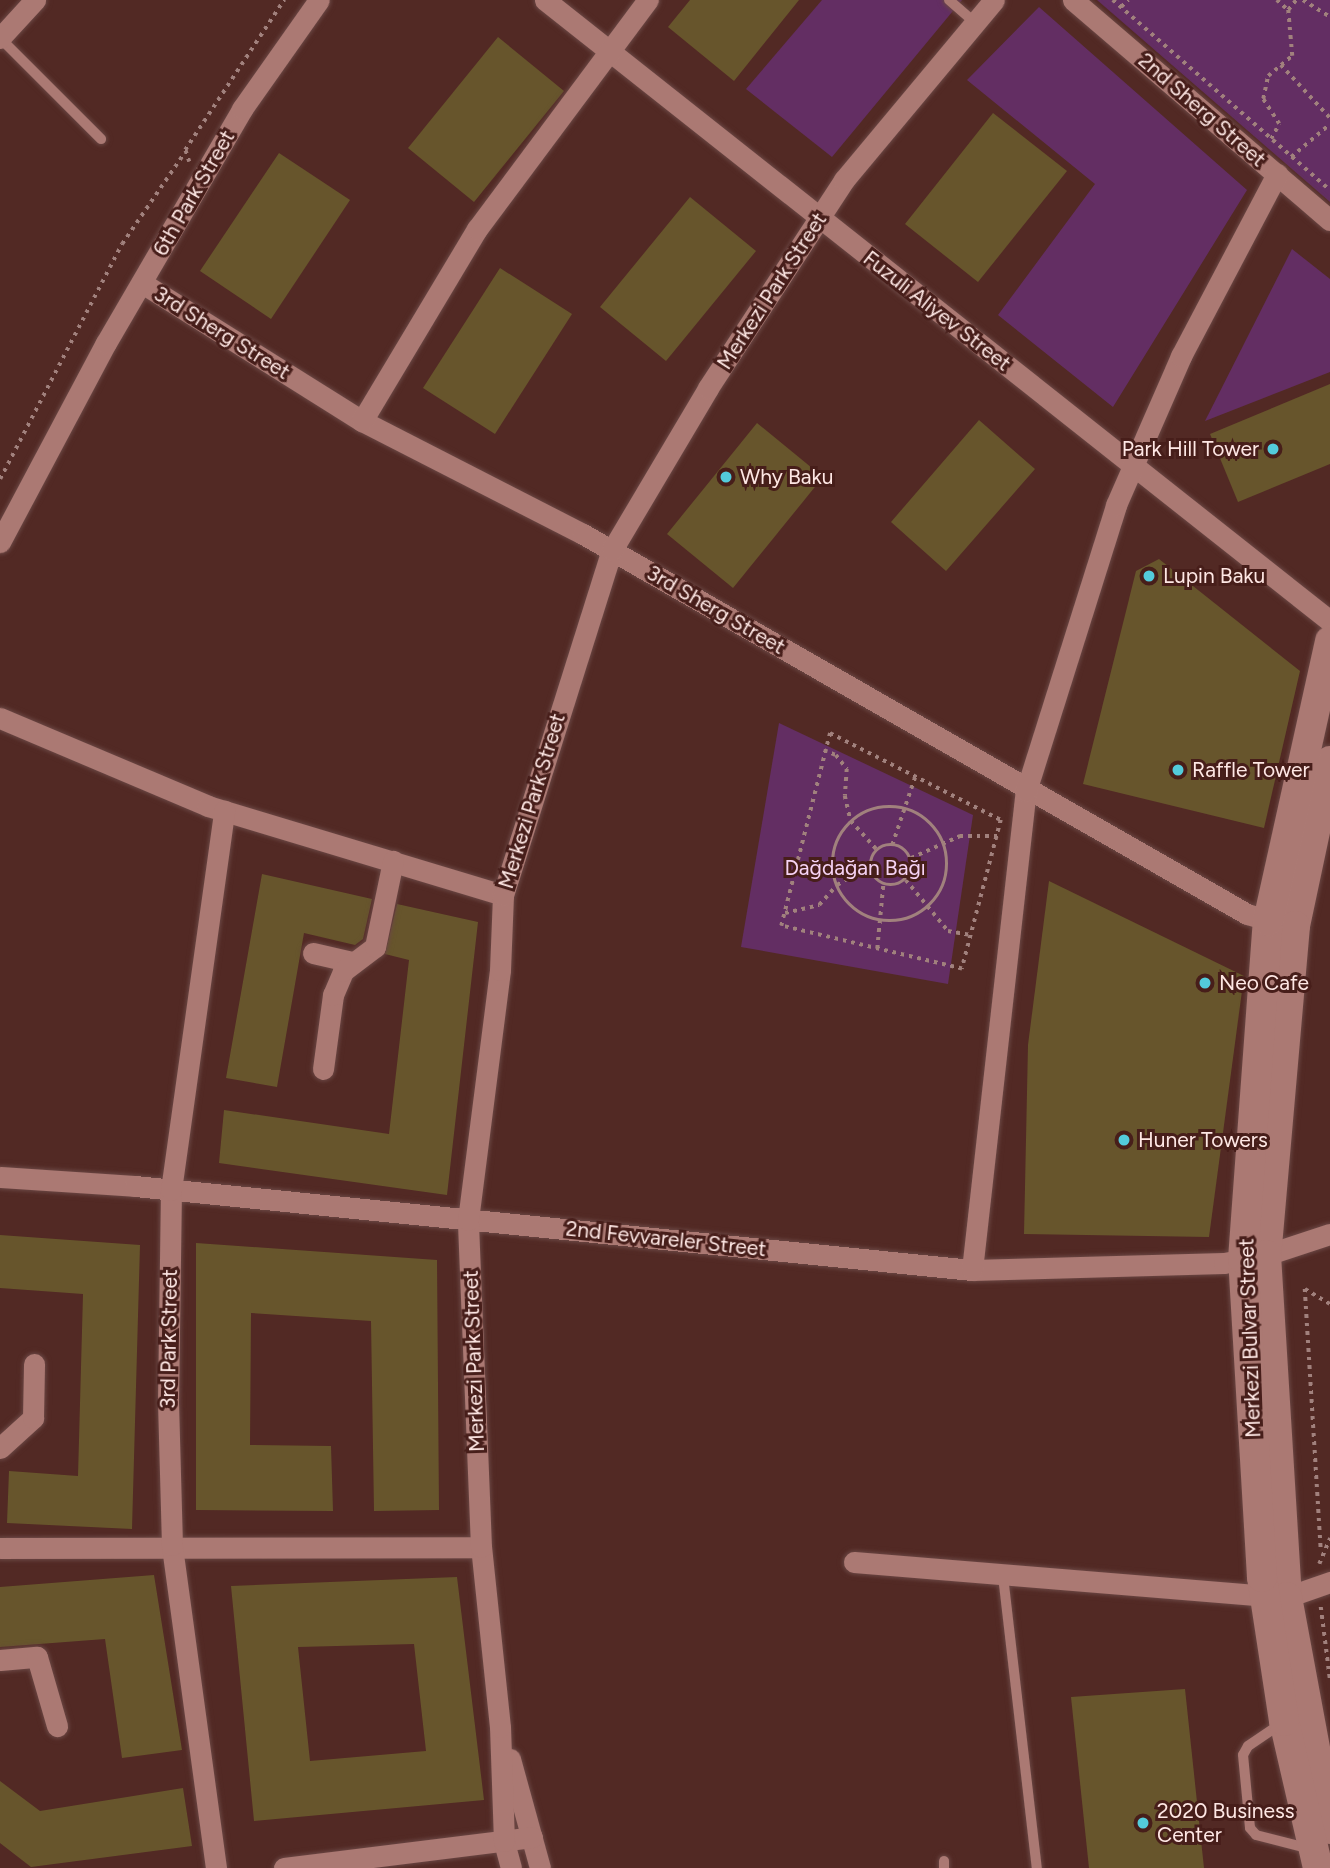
<!DOCTYPE html>
<meta charset="utf-8">
<style>
body{margin:0}
#map{position:relative;width:1330px;height:1868px;overflow:hidden;background:#522924;font-family:Figtree,sans-serif}
div>[style]{position:absolute}
[style*='--x']{left:calc(var(--x)*1px);top:calc(var(--y)*1px);width:calc(var(--w)*1px);rotate:calc(var(--a)*1deg)}
.green>*{inset:0;background:#632e63}
.building>*{inset:0;background:#67552c}
.path>*{height:3.5px;margin-top:-1.75px;transform-origin:0;background:repeating-linear-gradient(90deg,#a1817d 0 3.5px,transparent 0 8.5px)}
.path>.ring{margin:-1.75px;padding:0;box-sizing:content-box;background:none;border:3.5px solid #a1817d;border-radius:50%}
.roads{filter:drop-shadow(0 0 2px #6a4744) drop-shadow(0 0 2px #6a4744)}
.lane>*{height:10px;margin:-5px;padding:0 5px;transform-origin:5px;border-radius:5px;background:#ab7973}
.street>*{height:21px;margin:-10.5px;padding:0 10.5px;transform-origin:10.5px;border-radius:10.5px;background:#ab7973}
.secondary>*{height:30px;margin:-15px;padding:0 15px;transform-origin:15px;border-radius:15px;background:#ab7973}
.dots>*{width:19px;height:19px;translate:-50% -50%;box-sizing:border-box;border:4px solid #471e1a;border-radius:50%}
span{translate:-50% -50%;white-space:nowrap;text-align:center;line-height:1.15;-webkit-text-stroke:6px #471e1a;paint-order:stroke}
.street-label{font-size:21px;color:#fee7e4}
.poi-label{font-size:21px;color:#fee7e4}
.right{translate:-100% -50%;text-align:right}
.left{translate:0 -50%;text-align:left}
.park-label{font-size:21px;color:#f6d3f5}
</style>
<div id="map">
<div class="green">
<div style="clip-path:polygon(822px 0,962px 0,832px 157px,746px 89px)"></div>
<div style="clip-path:polygon(1097px 0,1330px 0,1330px 202px)"></div>
<div style="clip-path:polygon(1039px 7px,1247px 190px,1113px 407px,998px 315px,1095px 184px,967px 80px)"></div>
<div style="clip-path:polygon(1292px 249px,1330px 279px,1330px 372px,1205px 421px)"></div>
<div style="clip-path:polygon(779px 723px,973px 815px,948px 984px,741px 947px)"></div>
</div>
<div class="building">
<div style="clip-path:polygon(690px 0,799px 0,734px 81px,668px 27px)"></div>
<div style="clip-path:polygon(498px 37px,564px 91px,474px 202px,408px 148px)"></div>
<div style="clip-path:polygon(993px 113px,1067px 171px,978px 282px,905px 224px)"></div>
<div style="clip-path:polygon(279px 153px,350px 200px,271px 319px,200px 271px)"></div>
<div style="clip-path:polygon(690px 197px,756px 251px,666px 361px,600px 307px)"></div>
<div style="clip-path:polygon(500px 268px,572px 314px,495px 434px,423px 388px)"></div>
<div style="clip-path:polygon(1330px 384px,1330px 464px,1238px 502px,1210px 434px)"></div>
<div style="clip-path:polygon(979px 420px,1035px 469px,946px 571px,891px 522px)"></div>
<div style="clip-path:polygon(757px 423px,823px 477px,733px 588px,667px 534px)"></div>
<div style="clip-path:polygon(1159px 559px,1300px 671px,1264px 828px,1083px 784px,1136px 571px)"></div>
<div style="clip-path:polygon(262px 874px,372px 899px,363px 939px,355px 945px,304px 933px,277px 1087px,226px 1078px)"></div>
<div style="clip-path:polygon(1049px 881px,1244px 976px,1209px 1237px,1024px 1234px,1028px 1045px)"></div>
<div style="clip-path:polygon(397px 904px,478px 922px,447px 1195px,219px 1163px,224px 1110px,389px 1134px,409px 960px,385px 954px)"></div>
<div style="clip-path:polygon(0 1235px,140px 1245px,132px 1529px,7px 1523px,9px 1471px,78px 1476px,83px 1294px,0 1288px)"></div>
<div style="clip-path:polygon(196px 1243px,437px 1260px,439px 1510px,374px 1511px,371px 1321px,251px 1313px,250px 1445px,331px 1446px,333px 1511px,196px 1510px)"></div>
<div style="clip-path:polygon(154px 1575px,182px 1750px,122px 1758px,105px 1639px,0 1647px,0 1587px)"></div>
<div style="clip-path:polygon(evenodd,457px 1577px,484px 1800px,254px 1821px,231px 1586px,457px 1577px,414px 1644px,426px 1751px,310px 1761px,298px 1647px,414px 1644px)"></div>
<div style="clip-path:polygon(1185px 1689px,1204px 1868px,1089px 1868px,1071px 1697px)"></div>
<div style="clip-path:polygon(0 1781px,40px 1811px,183px 1788px,192px 1846px,31px 1867px,0 1843px)"></div>
</div>
<div class="path">
<div style="--x:1113;--y:0;--w:288;--a:41.2"></div>
<div style="--x:1277;--y:0;--w:15;--a:42"></div>
<div style="--x:1303;--y:0;--w:32;--a:32"></div>
<div style="--x:1121;--y:7;--w:10;--a:-45"></div>
<div style="--x:1281;--y:65;--w:72;--a:47.2"></div>
<div style="--x:1271;--y:139;--w:17;--a:-62"></div>
<div style="--x:1279;--y:124;--w:30;--a:-123"></div>
<div style="--x:1263;--y:99;--w:24;--a:-78"></div>
<div style="--x:1268;--y:76;--w:31;--a:-40"></div>
<div style="--x:1292;--y:56;--w:46;--a:-95"></div>
<div style="--x:1288;--y:10;--w:13;--a:-51"></div>
<div style="--x:1291;--y:157;--w:51;--a:-40.2"></div>
<div style="--x:189;--y:162;--w:13;--a:-108"></div>
<div style="--x:185;--y:150;--w:180;--a:-56.6"></div>
<div style="--x:0;--y:479;--w:265;--a:-62.6"></div>
<div style="--x:122;--y:244;--w:108;--a:-55.6"></div>
<div style="--x:830;--y:733;--w:192;--a:27"></div>
<div style="--x:1001;--y:820;--w:154;--a:104.7"></div>
<div style="--x:962;--y:969;--w:186;--a:-166.6"></div>
<div style="--x:781;--y:926;--w:199;--a:-75.8"></div>
<div style="--x:824;--y:750;--w:13;--a:23"></div>
<div style="--x:836;--y:755;--w:18;--a:52"></div>
<div style="--x:847;--y:769;--w:27;--a:94"></div>
<div style="--x:845;--y:796;--w:26;--a:77"></div>
<div style="--x:851;--y:821;--w:39;--a:48"></div>
<div class="ring" style="left:833px;top:807px;width:110.5px;height:110.5px"></div>
<div class="ring" style="left:871px;top:845px;width:36.5px;height:36.5px"></div>
<div style="--x:892;--y:845;--w:72;--a:-71.3"></div>
<div style="--x:911;--y:858;--w:54;--a:-24.2"></div>
<div style="--x:960;--y:836;--w:38;--a:0"></div>
<div style="--x:906;--y:880;--w:66;--a:50.5"></div>
<div style="--x:948;--y:931;--w:23;--a:10"></div>
<div style="--x:785;--y:913;--w:35;--a:-13"></div>
<div style="--x:819;--y:905;--w:27;--a:-48"></div>
<div style="--x:837;--y:885;--w:40;--a:-32"></div>
<div style="--x:877;--y:949;--w:64;--a:-84.6"></div>
<div style="--x:1305;--y:1289;--w:263;--a:86.5"></div>
<div style="--x:1305;--y:1289;--w:29;--a:31"></div>
<div style="--x:1319;--y:1564;--w:28;--a:-67"></div>
<div style="--x:1321;--y:1607;--w:72;--a:82.8"></div>
</div>
<div class="roads">
<div class="lane">
<div style="--x:949;--y:0;--w:35;--a:41"></div>
<div style="--x:0;--y:38;--w:143;--a:45"></div>
<div style="--x:1003;--y:1576;--w:294;--a:83.4"></div>
<div style="--x:1282;--y:1723;--w:41;--a:145.9"></div>
<div style="--x:1248;--y:1746;--w:10;--a:119"></div>
<div style="--x:1243;--y:1755;--w:73;--a:84.5"></div>
<div style="--x:1250;--y:1828;--w:9;--a:49"></div>
<div style="--x:1256;--y:1835;--w:57;--a:14.3"></div>
<div style="--x:944;--y:1861;--w:7;--a:90"></div>
</div>
<div class="street">
<div style="--x:545;--y:0;--w:1001;--a:38.35"></div>
<div style="--x:1073;--y:0;--w:338;--a:40.6"></div>
<div style="--x:0;--y:38;--w:52;--a:-47.4"></div>
<div style="--x:142;--y:283;--w:260;--a:32.1"></div>
<div style="--x:362;--y:421;--w:248;--a:27.1"></div>
<div style="--x:583;--y:534;--w:765;--a:29.78"></div>
<div style="--x:1247;--y:914;--w:33;--a:16"></div>
<div style="--x:362;--y:421;--w:224;--a:-59.1"></div>
<div style="--x:477;--y:229;--w:286;--a:-53.3"></div>
<div style="--x:0;--y:542;--w:225;--a:-62"></div>
<div style="--x:106;--y:343;--w:271;--a:-59.8"></div>
<div style="--x:242;--y:109;--w:133;--a:-54.8"></div>
<div style="--x:0;--y:718;--w:226;--a:22.9"></div>
<div style="--x:208;--y:806;--w:308;--a:16.8"></div>
<div style="--x:313;--y:953;--w:39;--a:13"></div>
<div style="--x:323;--y:1069;--w:75;--a:-82.3"></div>
<div style="--x:333;--y:995;--w:26;--a:-67"></div>
<div style="--x:343;--y:971;--w:40;--a:-37"></div>
<div style="--x:375;--y:947;--w:88;--a:-78.2"></div>
<div style="--x:0;--y:1177;--w:135;--a:3.8"></div>
<div style="--x:135;--y:1186;--w:841;--a:5.73"></div>
<div style="--x:972;--y:1270;--w:252;--a:-1.6"></div>
<div style="--x:1224;--y:1263;--w:43;--a:-10.8"></div>
<div style="--x:1266;--y:1255;--w:67;--a:-18.2"></div>
<div style="--x:972;--y:1270;--w:482;--a:-83.6"></div>
<div style="--x:1026;--y:791;--w:300;--a:-72.5"></div>
<div style="--x:1116;--y:505;--w:163;--a:-66.4"></div>
<div style="--x:1181;--y:356;--w:206;--a:-62.2"></div>
<div style="--x:0;--y:1448;--w:45;--a:-42.3"></div>
<div style="--x:33;--y:1418;--w:54;--a:-88.9"></div>
<div style="--x:0;--y:1548;--w:481;--a:-0.1"></div>
<div style="--x:854;--y:1562;--w:412;--a:4.7"></div>
<div style="--x:1287;--y:1597;--w:46;--a:-19.2"></div>
<div style="--x:0;--y:1660;--w:37;--a:-5"></div>
<div style="--x:37;--y:1657;--w:72;--a:73.8"></div>
<div style="--x:510;--y:1759;--w:113;--a:74.6"></div>
<div style="--x:216;--y:1868;--w:326;--a:-97.8"></div>
<div style="--x:172;--y:1545;--w:142;--a:-91.6"></div>
<div style="--x:168;--y:1403;--w:213;--a:-89.2"></div>
<div style="--x:171;--y:1190;--w:383;--a:-82"></div>
<div style="--x:284;--y:1868;--w:250;--a:-7.1"></div>
<div style="--x:511;--y:1868;--w:28;--a:-105"></div>
<div style="--x:504;--y:1841;--w:114;--a:-92"></div>
<div style="--x:500;--y:1727;--w:181;--a:-96"></div>
<div style="--x:481;--y:1547;--w:327;--a:-92.3"></div>
<div style="--x:468;--y:1220;--w:252;--a:-82.7"></div>
<div style="--x:500;--y:970;--w:75;--a:-87.7"></div>
<div style="--x:503;--y:895;--w:362;--a:-72.5"></div>
<div style="--x:612;--y:550;--w:188;--a:-59.3"></div>
<div style="--x:708;--y:388;--w:249;--a:-56.8"></div>
<div style="--x:844;--y:180;--w:234;--a:-50.2"></div>
</div>
<div class="secondary">
<div style="--x:1330;--y:761;--w:169;--a:102"></div>
<div style="--x:1295;--y:926;--w:330;--a:95"></div>
<div style="--x:1266;--y:1255;--w:343;--a:86.5"></div>
<div style="--x:1287;--y:1597;--w:236;--a:79.5"></div>
<div style="--x:1318;--y:1868;--w:151;--a:-103"></div>
<div style="--x:1284;--y:1721;--w:146;--a:-98.7"></div>
<div style="--x:1262;--y:1577;--w:319;--a:-93.4"></div>
<div style="--x:1243;--y:1259;--w:339;--a:-85.8"></div>
<div style="--x:1268;--y:921;--w:287;--a:-77.5"></div>
</div>
</div>
<div class="dots">
<div style="left:1273px;top:449px;background:#53cbdb"></div>
<div style="left:726px;top:477px;background:#53cbdb"></div>
<div style="left:1149px;top:576px;background:#53cbdb"></div>
<div style="left:1178px;top:770px;background:#53cbdb"></div>
<div style="left:1205px;top:983px;background:#53cbdb"></div>
<div style="left:1124px;top:1140px;background:#53cbdb"></div>
<div style="left:1143px;top:1823px;background:#53cbdb"></div>
</div>
<div class="street-label">
<span style="left:1202px;top:110px;rotate:41deg">2nd Sherg Street</span>
<span style="left:194px;top:193px;rotate:-60deg">6th Park Street</span>
<span style="left:772px;top:291px;rotate:-57deg">Merkezi Park Street</span>
<span style="left:937px;top:311px;rotate:38deg">Fuzuli Aliyev Street</span>
<span style="left:222px;top:333px;rotate:32deg">3rd Sherg Street</span>
<span style="left:716px;top:610px;rotate:30deg">3rd Sherg Street</span>
<span style="left:532px;top:801px;rotate:-73deg">Merkezi Park Street</span>
<span style="left:666px;top:1239px;rotate:6deg">2nd Fevvareler Street</span>
<span style="left:1250px;top:1338px;rotate:-92deg">Merkezi Bulvar Street</span>
<span style="left:169px;top:1339px;rotate:-89deg">3rd Park Street</span>
<span style="left:474px;top:1361px;rotate:-92deg">Merkezi Park Street</span>
</div>
<div class="poi-label">
<span class="right" style="left:1259px;top:449px">Park Hill Tower</span>
<span class="left" style="left:740px;top:477px">Why Baku</span>
<span class="left" style="left:1163px;top:576px">Lupin Baku</span>
<span class="left" style="left:1192px;top:770px">Raffle Tower</span>
<span class="left" style="left:1219px;top:983px">Neo Cafe</span>
<span class="left" style="left:1138px;top:1140px">Huner Towers</span>
<span class="left" style="left:1157px;top:1823px">2020 Business<br>Center</span>
</div>
<div class="park-label">
<span style="left:855px;top:868px">Dağdağan Bağı</span>
</div>
</div>
